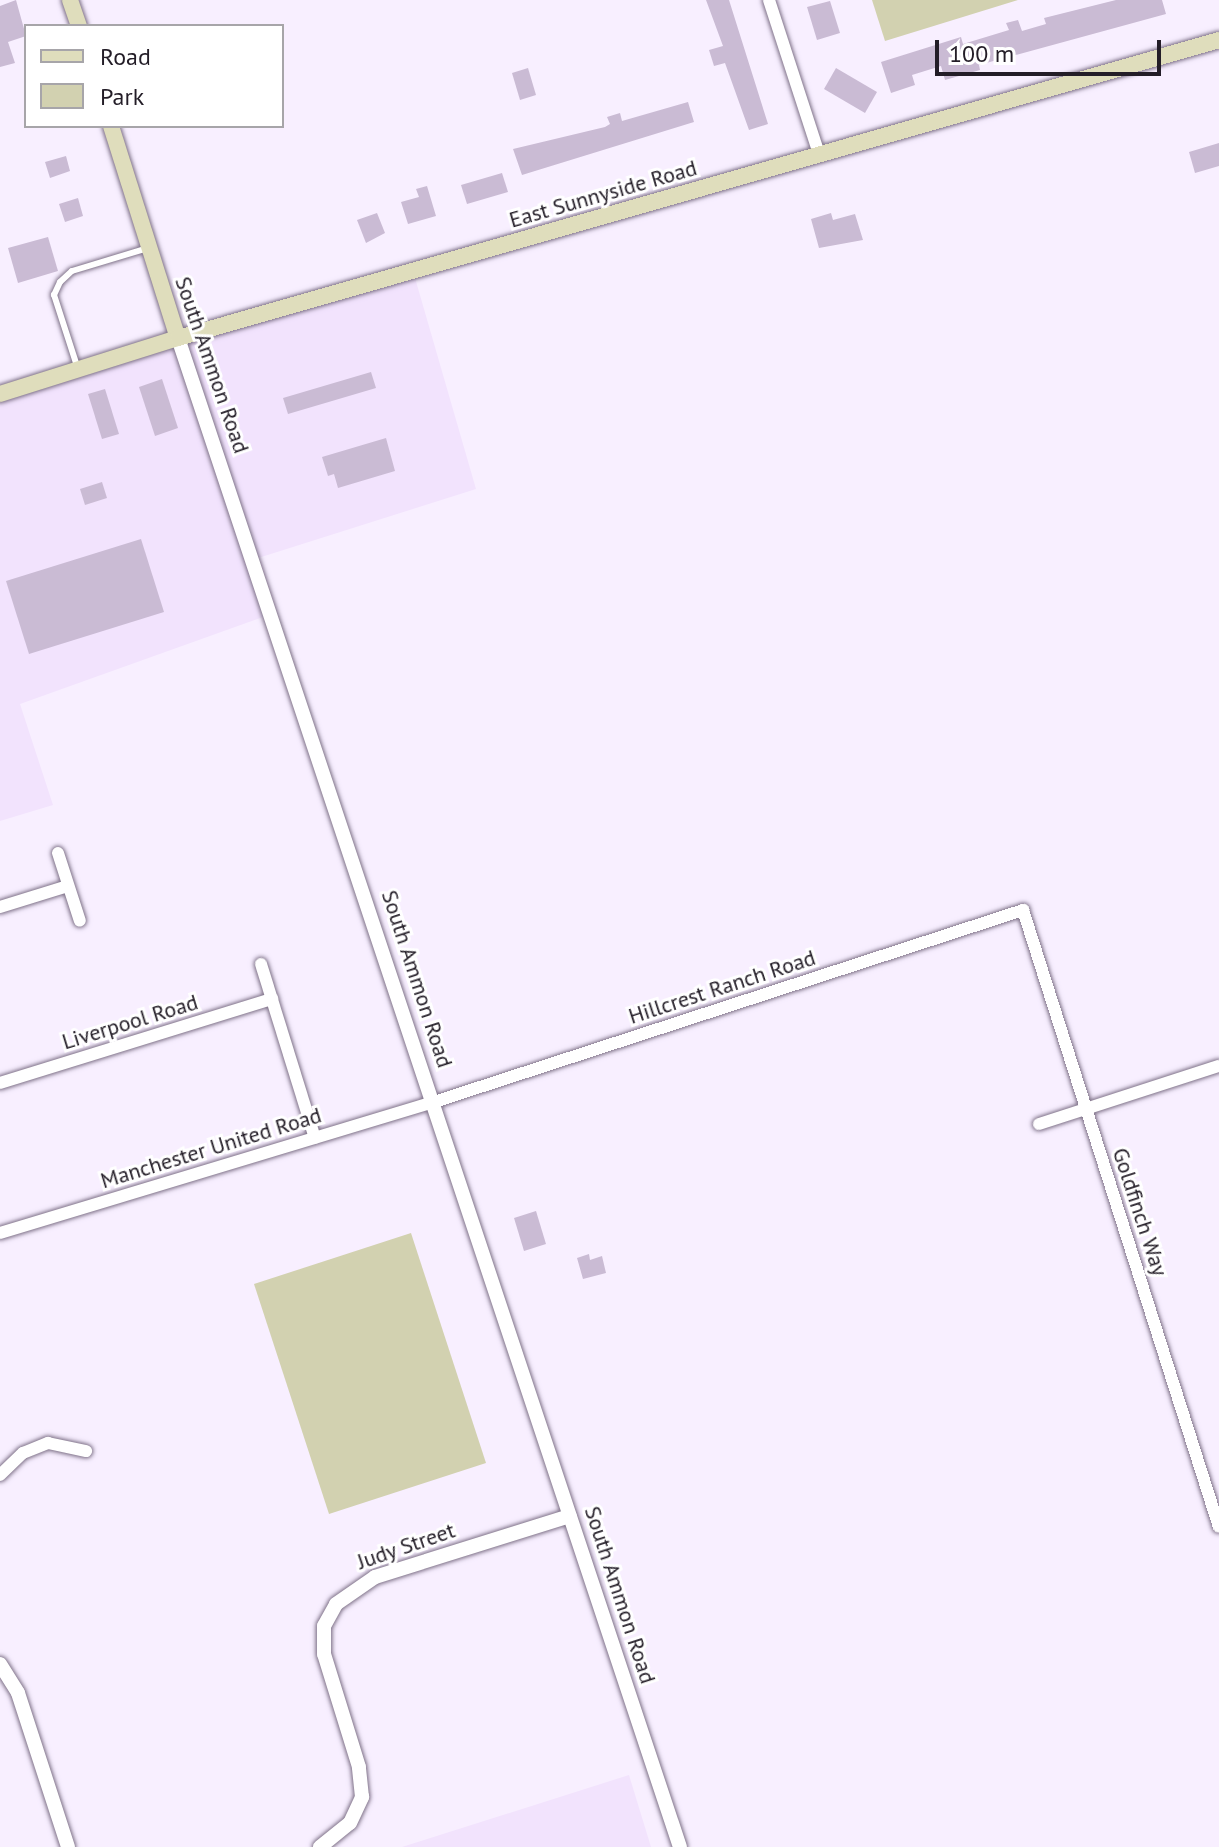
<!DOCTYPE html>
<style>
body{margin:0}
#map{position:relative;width:1219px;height:1847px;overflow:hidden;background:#f8efff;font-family:"PT Sans",sans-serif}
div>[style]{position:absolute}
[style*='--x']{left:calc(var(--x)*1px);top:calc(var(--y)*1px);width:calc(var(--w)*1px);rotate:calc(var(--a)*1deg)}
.built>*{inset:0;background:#f2e3fd}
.green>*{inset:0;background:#d2d1b0}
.building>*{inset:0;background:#cabbd4}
.roads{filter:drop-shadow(0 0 2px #7f7289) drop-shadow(0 0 2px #7f7289)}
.service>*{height:6px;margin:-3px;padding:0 3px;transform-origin:3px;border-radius:3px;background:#fff}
.minor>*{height:12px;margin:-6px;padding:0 6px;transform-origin:6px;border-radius:6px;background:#fff}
.tertiary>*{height:14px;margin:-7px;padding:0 7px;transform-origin:7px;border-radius:7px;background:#fff}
.secondary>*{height:16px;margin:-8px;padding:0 8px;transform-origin:8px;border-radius:8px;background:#dfddbc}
span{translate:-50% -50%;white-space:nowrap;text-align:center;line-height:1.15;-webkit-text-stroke:6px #fff;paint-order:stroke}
.street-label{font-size:22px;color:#231d27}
.legend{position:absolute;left:24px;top:24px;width:260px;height:104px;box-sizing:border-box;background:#fff;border:2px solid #a7a5a9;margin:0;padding:10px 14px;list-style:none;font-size:24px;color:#231d27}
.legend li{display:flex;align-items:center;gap:16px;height:40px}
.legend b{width:40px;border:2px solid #a7a5a9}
.scale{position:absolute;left:935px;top:40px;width:226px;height:36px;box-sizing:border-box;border:4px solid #231d27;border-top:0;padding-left:10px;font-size:24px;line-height:28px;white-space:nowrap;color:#231d27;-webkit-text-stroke:6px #fff;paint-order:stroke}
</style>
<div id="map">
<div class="built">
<div style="clip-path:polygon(413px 271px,476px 489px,255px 559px,266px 616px,20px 704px,53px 805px,0 821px,0 394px)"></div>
<div style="clip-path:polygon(629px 1775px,651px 1847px,402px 1847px)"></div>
</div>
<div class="green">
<div style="clip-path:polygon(872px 0,1018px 0,885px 41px)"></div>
<div style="clip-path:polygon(411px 1233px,486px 1463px,329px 1514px,254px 1284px)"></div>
</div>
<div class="building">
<div style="clip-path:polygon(16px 0,26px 36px,8px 42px,15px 63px,0 67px,0 6px)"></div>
<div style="clip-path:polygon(706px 0,729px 0,768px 124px,749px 130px,725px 63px,714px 66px,709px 50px,723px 46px)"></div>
<div style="clip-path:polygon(1116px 0,1162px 0,1166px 14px,979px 65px,980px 70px,945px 80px,941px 66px,912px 75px,915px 85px,891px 93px,881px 62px,961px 37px,963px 44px,1009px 30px,1006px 23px,1018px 20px,1022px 31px,1046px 24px,1044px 18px)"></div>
<div style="clip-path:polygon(830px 1px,840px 33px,817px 40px,807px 7px)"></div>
<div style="clip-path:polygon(528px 68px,536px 95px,520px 100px,512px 73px)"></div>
<div style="clip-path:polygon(836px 68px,877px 92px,865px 113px,824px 89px)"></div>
<div style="clip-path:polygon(688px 102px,694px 122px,522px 175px,513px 149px,605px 127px,610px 124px,607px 117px,620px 113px,622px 121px)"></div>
<div style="clip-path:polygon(1219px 143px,1219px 166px,1195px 173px,1189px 152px)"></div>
<div style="clip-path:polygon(66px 156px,70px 171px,50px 178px,45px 162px)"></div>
<div style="clip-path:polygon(502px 173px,508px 192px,467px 204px,461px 185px)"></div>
<div style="clip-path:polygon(427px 186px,436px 216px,408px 224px,401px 202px,419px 197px,416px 189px)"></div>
<div style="clip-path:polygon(78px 198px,83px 216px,65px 222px,59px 204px)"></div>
<div style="clip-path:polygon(377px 213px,385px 233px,366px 243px,357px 220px)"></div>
<div style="clip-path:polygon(831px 213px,833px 220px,855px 214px,863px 240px,819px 248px,811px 219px)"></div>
<div style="clip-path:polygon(48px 237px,58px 271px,18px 283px,8px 248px)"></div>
<div style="clip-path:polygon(371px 372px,376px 388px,288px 414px,283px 398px)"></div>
<div style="clip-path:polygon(162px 379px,178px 428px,155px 436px,139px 387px)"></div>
<div style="clip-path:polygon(105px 389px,119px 434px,102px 439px,88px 394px)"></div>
<div style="clip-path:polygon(386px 438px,395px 471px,338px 488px,334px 474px,328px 476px,322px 457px)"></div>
<div style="clip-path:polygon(102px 482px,107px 498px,85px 505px,80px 489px)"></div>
<div style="clip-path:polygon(141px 539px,164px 612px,29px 654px,6px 581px)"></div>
<div style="clip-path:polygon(536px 1211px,546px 1244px,524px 1251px,514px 1218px)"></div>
<div style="clip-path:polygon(589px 1254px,590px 1260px,602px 1256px,606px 1273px,583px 1279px,577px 1258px)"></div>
</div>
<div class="roads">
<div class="service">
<div style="--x:77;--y:366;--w:75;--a:-107.9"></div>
<div style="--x:54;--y:295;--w:14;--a:-65"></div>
<div style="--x:60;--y:282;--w:16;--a:-43"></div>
<div style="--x:72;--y:271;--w:79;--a:-16.8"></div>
</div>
<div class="minor">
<div style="--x:769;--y:0;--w:162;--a:72"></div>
<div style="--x:58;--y:853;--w:71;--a:72.1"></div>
<div style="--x:0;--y:907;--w:71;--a:-17.2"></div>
<div style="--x:261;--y:964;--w:182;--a:72.8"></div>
<div style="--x:0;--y:1083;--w:285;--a:-17.2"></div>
<div style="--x:1039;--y:1124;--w:189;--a:-17.9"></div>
<div style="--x:0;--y:1233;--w:453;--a:-16.8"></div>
<div style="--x:434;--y:1102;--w:620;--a:-18.05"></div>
<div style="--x:1023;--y:910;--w:647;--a:72.38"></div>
<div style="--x:0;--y:1475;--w:32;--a:-44"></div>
<div style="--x:23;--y:1453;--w:27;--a:-22"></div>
<div style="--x:48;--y:1443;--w:39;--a:12"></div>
</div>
<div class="tertiary">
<div style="--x:178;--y:338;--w:1590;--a:71.6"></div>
<div style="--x:0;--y:1664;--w:34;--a:58"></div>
<div style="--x:18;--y:1693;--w:162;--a:72"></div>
<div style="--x:320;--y:1847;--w:38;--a:-39"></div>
<div style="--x:350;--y:1823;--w:29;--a:-65"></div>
<div style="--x:362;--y:1797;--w:30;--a:-96"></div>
<div style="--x:359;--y:1767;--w:118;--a:-107.2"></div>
<div style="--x:324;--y:1654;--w:28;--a:-90"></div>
<div style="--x:324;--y:1626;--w:25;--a:-61"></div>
<div style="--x:336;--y:1604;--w:47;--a:-34.7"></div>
<div style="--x:375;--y:1577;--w:204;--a:-17.4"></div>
</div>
<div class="secondary">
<div style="--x:70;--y:0;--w:28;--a:71"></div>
<div style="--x:111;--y:126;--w:222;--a:72.5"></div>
<div style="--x:0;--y:394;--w:187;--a:-17.5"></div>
<div style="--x:178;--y:338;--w:1083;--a:-15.97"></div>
</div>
</div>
<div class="street-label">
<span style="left:603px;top:194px;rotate:-16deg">East Sunnyside Road</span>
<span style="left:212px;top:365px;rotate:71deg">South Ammon Road</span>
<span style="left:417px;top:979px;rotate:72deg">South Ammon Road</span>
<span style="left:722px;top:987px;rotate:-18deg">Hillcrest Ranch Road</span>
<span style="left:130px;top:1022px;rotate:-17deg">Liverpool Road</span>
<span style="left:211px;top:1148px;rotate:-17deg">Manchester United Road</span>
<span style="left:1140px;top:1212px;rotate:72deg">Goldfinch Way</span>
<span style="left:406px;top:1546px;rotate:-19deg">Judy Street</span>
<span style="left:620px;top:1595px;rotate:72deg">South Ammon Road</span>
</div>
<ul class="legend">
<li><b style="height:10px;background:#dfddbc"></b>Road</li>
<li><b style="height:22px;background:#d2d1b0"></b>Park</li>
</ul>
<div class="scale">100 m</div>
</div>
